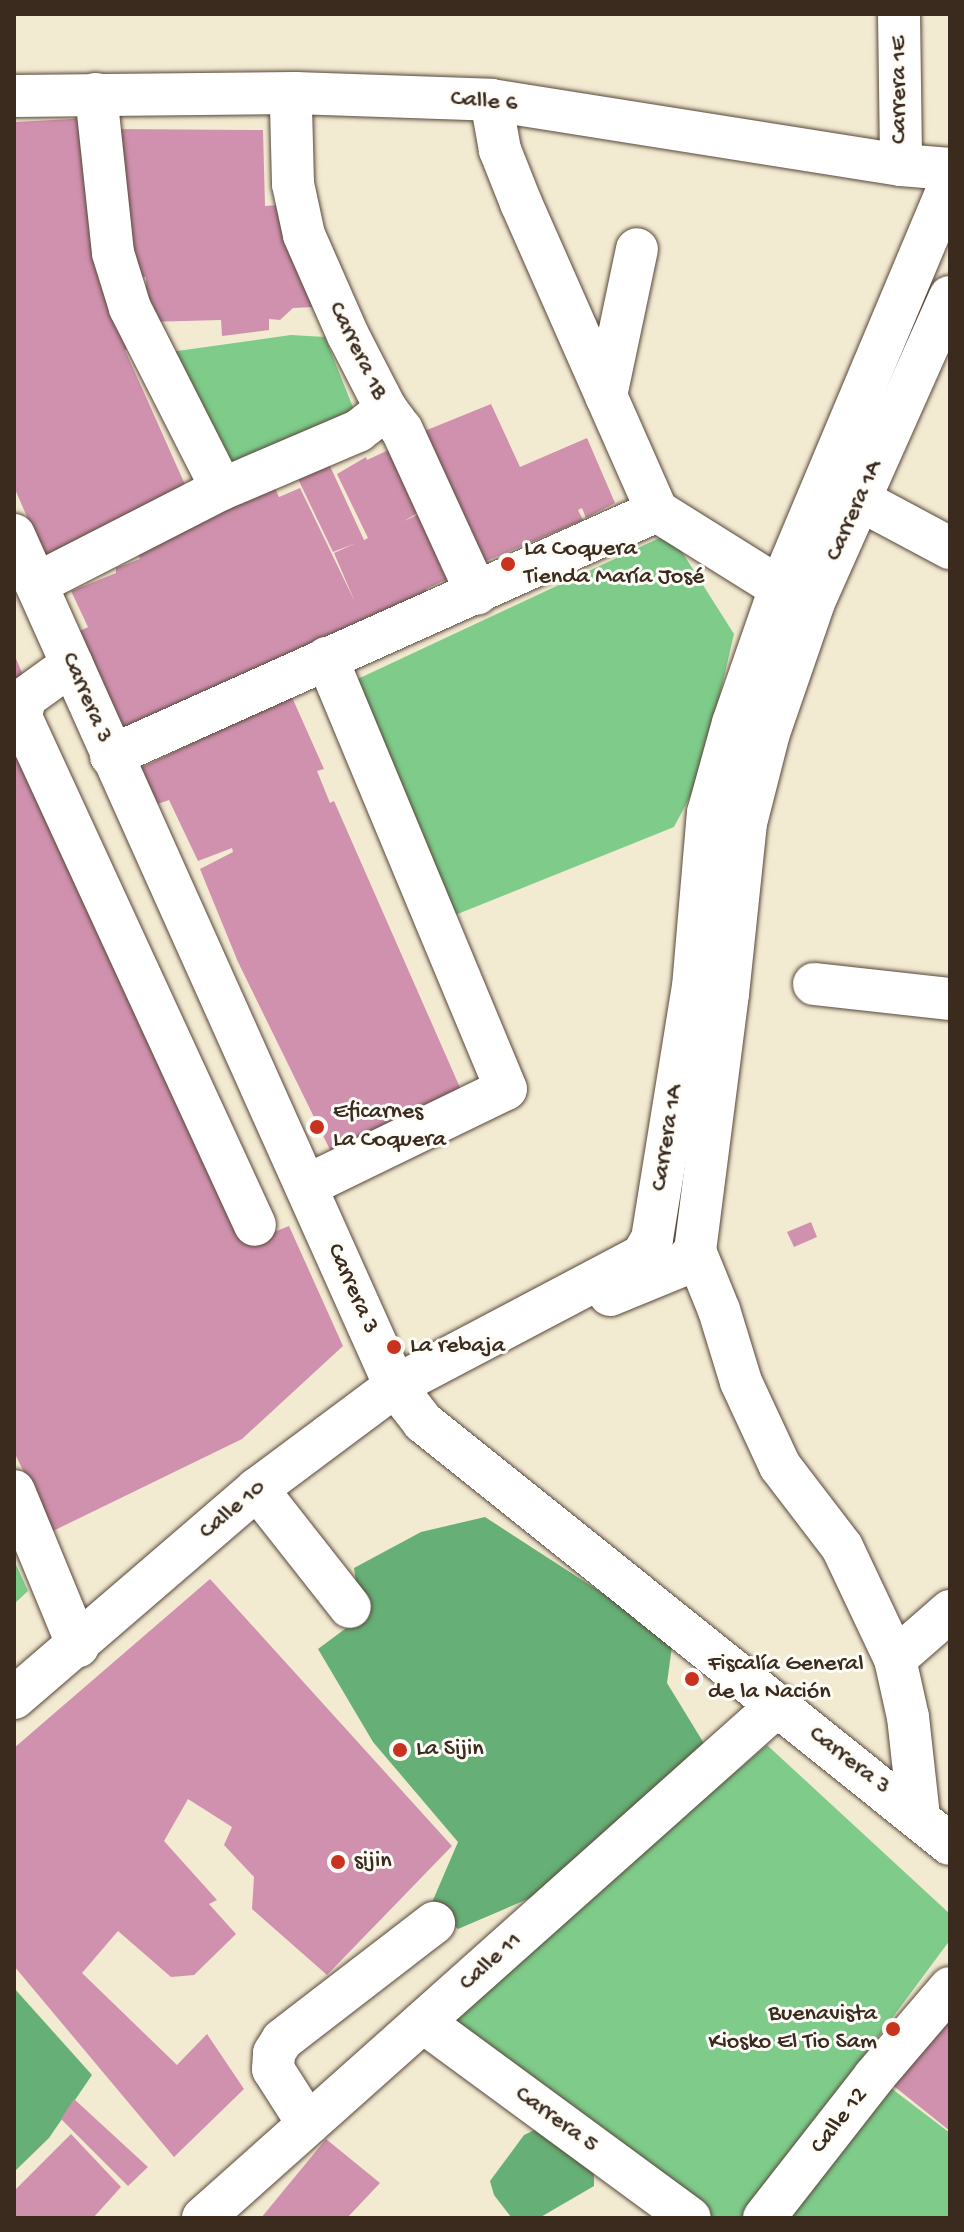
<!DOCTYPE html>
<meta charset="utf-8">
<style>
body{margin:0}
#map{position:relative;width:964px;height:2232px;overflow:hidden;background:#f3ead2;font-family:"Gochi Hand",sans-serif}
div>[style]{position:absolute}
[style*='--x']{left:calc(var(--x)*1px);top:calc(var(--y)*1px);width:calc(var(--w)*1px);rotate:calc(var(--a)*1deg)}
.green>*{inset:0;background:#7ecb8a}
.forest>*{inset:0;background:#66af76}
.building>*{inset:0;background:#d091ae}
.roads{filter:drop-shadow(0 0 2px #574739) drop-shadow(0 0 2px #574739)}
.minor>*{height:42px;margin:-21px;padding:0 21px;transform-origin:21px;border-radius:21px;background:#fff}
.dots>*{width:22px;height:22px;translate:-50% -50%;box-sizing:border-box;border:4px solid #fdfcf7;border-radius:50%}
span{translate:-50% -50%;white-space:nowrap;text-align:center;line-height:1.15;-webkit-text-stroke:6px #fdfcf7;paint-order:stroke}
.street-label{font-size:24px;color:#3b2a1e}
.poi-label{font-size:24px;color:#3b2a1e}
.left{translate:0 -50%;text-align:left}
.right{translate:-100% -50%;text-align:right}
.frame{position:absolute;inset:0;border:16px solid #3b2a1e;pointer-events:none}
</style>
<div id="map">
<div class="green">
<div style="clip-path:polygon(291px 335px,325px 337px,356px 415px,231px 467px,170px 352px)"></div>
<div style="clip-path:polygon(670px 533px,734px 634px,701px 776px,674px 827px,445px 919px,347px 684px)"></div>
<div style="clip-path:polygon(14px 1560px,28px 1591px,14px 1604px)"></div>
<div style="clip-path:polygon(767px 1745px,950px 1914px,950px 1940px,744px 2218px,705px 2218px,445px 2021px)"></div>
<div style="clip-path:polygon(883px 2082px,950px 2133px,950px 2218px,780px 2218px)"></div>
</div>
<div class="forest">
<div style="clip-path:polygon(485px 1517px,673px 1639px,667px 1683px,708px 1750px,565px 1883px,458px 1929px,430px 1907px,458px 1842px,373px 1742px,318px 1649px,361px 1617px,354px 1568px,421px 1532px)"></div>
<div style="clip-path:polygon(14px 1988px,92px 2075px,49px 2138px,14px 2172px)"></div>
<div style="clip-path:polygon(545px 2125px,594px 2164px,594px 2186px,539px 2218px,511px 2217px,494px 2195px,490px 2181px,524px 2135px)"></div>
</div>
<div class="building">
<div style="clip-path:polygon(92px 118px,136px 346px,125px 350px,187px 489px,45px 558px,14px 487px,14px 122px)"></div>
<div style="clip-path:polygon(111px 129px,263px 130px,265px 206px,278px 205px,286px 241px,314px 307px,293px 308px,280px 320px,269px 319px,269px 330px,222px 336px,221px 320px,146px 322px,146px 277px,132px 277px)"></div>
<div style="clip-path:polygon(491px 404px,520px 467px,587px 438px,615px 503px,586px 518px,582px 508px,578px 510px,583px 520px,479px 564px,422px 432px)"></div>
<div style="clip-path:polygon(395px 447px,428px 507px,404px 521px,432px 508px,460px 573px,426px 589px,431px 599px,126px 734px,80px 631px,88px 627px,71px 591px,116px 573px,116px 568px,140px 559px,137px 552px,199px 518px,275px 488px,279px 497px,300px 488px,355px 602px,334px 553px,356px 543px,333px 552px,298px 479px,329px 464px,364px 540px,368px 538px,337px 474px,366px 457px,367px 460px)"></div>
<div style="clip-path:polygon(14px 654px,27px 684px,14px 699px)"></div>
<div style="clip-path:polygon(291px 695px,324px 769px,317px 771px,330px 803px,334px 801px,465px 1099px,334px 1158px,238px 962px,200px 869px,233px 852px,232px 848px,198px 861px,169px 800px,158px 804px,141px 768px)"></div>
<div style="clip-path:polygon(14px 721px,252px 1241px,289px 1226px,343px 1346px,242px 1439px,53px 1531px,14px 1452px)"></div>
<div style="clip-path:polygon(811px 1222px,817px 1237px,794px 1247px,787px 1232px)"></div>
<div style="clip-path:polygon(210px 1579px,452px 1846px,327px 1975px,252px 1909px,254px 1877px,224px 1845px,232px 1827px,188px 1799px,164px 1841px,217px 1900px,209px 1904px,236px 1934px,194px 1975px,171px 1977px,118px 1931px,82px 1973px,177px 2065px,207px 2034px,244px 2089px,174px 2157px,14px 1966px,14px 1748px)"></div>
<div style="clip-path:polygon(950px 2005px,950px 2131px,890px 2083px)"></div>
<div style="clip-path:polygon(74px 2099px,148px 2167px,128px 2186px,61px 2119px)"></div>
<div style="clip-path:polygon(71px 2134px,121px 2187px,93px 2218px,14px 2218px,14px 2191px)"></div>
<div style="clip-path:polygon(326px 2139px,380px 2183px,347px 2218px,261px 2218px)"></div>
</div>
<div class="roads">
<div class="minor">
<div style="--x:899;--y:14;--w:151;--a:89.2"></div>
<div style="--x:295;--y:93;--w:15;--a:106"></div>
<div style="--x:291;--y:107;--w:77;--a:88.5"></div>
<div style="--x:293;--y:184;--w:52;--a:77.8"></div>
<div style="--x:304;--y:235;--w:109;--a:66.3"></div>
<div style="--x:348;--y:335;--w:83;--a:62.8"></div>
<div style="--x:386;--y:409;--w:26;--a:53"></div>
<div style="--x:402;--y:430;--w:180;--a:65.4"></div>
<div style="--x:96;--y:94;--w:160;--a:83.9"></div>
<div style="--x:113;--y:253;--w:58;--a:72.8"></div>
<div style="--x:130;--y:308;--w:203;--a:63.1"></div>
<div style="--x:14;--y:96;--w:281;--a:-0.6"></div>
<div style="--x:295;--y:93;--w:196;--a:2"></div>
<div style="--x:491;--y:100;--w:415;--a:9"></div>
<div style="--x:901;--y:165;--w:49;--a:4.7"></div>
<div style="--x:491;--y:100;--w:51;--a:79.8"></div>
<div style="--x:500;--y:150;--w:57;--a:68.4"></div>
<div style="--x:521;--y:203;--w:337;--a:66.2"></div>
<div style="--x:657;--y:511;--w:145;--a:32"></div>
<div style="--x:606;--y:396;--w:150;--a:-78.1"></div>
<div style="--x:860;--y:500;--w:102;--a:28.1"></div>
<div style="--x:14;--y:535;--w:932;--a:65.88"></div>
<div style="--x:395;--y:1386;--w:46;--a:52.1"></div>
<div style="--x:423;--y:1422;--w:675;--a:38.69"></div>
<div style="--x:36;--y:584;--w:209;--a:-27.1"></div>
<div style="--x:222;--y:489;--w:148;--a:-23.1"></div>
<div style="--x:358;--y:431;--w:36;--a:-38"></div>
<div style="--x:72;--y:664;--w:58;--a:144.1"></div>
<div style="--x:25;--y:698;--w:19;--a:102"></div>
<div style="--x:21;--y:717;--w:559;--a:65.27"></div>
<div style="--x:111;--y:756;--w:598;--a:-24.17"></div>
<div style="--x:814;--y:984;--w:137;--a:6.3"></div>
<div style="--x:306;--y:1186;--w:222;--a:-25.9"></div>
<div style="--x:506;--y:1089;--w:467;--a:-112.6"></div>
<div style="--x:695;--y:1251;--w:64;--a:67.9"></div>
<div style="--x:719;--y:1310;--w:75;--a:73"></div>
<div style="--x:741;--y:1382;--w:93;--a:65.1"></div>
<div style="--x:780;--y:1466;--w:102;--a:52.6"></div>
<div style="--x:842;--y:1547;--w:124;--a:64.7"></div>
<div style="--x:895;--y:1659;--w:59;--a:77.4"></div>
<div style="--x:908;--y:1717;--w:100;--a:83.7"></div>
<div style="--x:610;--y:1295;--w:77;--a:-22.2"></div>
<div style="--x:681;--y:1266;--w:21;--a:-47"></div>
<div style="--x:695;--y:1251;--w:259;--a:-82.7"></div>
<div style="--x:728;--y:994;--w:172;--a:-84"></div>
<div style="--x:746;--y:823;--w:93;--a:-75.7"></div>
<div style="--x:769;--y:733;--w:139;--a:-71"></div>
<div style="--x:814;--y:602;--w:334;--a:-66"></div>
<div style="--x:257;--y:1489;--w:150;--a:51.8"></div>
<div style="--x:14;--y:1491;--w:168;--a:67.6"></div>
<div style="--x:895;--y:1659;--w:73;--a:-41.1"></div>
<div style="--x:14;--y:1698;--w:321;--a:-40.7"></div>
<div style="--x:257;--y:1489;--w:172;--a:-36.7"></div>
<div style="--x:395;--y:1386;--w:279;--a:-27.8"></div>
<div style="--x:642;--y:1256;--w:20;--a:-60"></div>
<div style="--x:652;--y:1239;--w:255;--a:-80.8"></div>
<div style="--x:693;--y:987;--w:175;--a:-85.1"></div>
<div style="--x:708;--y:813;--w:93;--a:-74.5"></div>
<div style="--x:733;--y:723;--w:143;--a:-70.8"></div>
<div style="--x:780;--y:588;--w:438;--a:-67.2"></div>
<div style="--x:423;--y:2022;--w:331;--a:36.3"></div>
<div style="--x:308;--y:2124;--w:65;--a:-122.5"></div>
<div style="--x:273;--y:2069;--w:16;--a:-86"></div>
<div style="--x:274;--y:2053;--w:15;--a:-58"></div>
<div style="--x:282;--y:2040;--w:192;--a:-37.6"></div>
<div style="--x:203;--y:2218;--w:771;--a:-41.74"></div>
<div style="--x:764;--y:2218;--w:179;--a:-52"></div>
<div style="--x:874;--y:2077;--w:117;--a:-49.5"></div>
</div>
</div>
<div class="dots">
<div style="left:508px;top:564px;background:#c8321e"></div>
<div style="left:317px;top:1127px;background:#c8321e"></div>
<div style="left:394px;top:1347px;background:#c8321e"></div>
<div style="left:692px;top:1679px;background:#c8321e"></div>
<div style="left:400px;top:1750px;background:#c8321e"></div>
<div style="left:338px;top:1862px;background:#c8321e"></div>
<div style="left:893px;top:2029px;background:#c8321e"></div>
</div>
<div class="street-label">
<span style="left:900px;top:90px;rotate:-90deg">Carrera 1E</span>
<span style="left:484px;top:102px;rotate:5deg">Calle 6</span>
<span style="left:357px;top:351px;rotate:64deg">Carrera 1B</span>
<span style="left:855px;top:511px;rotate:-66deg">Carrera 1A</span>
<span style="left:86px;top:698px;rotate:67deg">Carrera 3</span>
<span style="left:668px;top:1138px;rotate:-81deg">Carrera 1A</span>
<span style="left:352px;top:1289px;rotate:66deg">Carrera 3</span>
<span style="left:233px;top:1510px;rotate:-40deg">Calle 10</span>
<span style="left:849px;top:1761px;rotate:38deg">Carrera 3</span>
<span style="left:491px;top:1962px;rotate:-42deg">Calle 11</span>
<span style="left:556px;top:2120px;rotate:36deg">Carrera 5</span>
<span style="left:840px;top:2121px;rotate:-52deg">Calle 12</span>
</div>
<div class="poi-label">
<span class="left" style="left:524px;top:564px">La Coquera<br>Tienda María José</span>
<span class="left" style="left:333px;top:1127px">Eficarnes<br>La Coquera</span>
<span class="left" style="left:410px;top:1347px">La rebaja</span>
<span class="left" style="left:708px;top:1679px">Fiscalía General<br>de la Nación</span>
<span class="left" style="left:416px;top:1750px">La Sijin</span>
<span class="left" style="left:354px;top:1862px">sijin</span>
<span class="right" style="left:877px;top:2029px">Buenavista<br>Kiosko El Tio Sam</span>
</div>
<div class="frame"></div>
</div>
